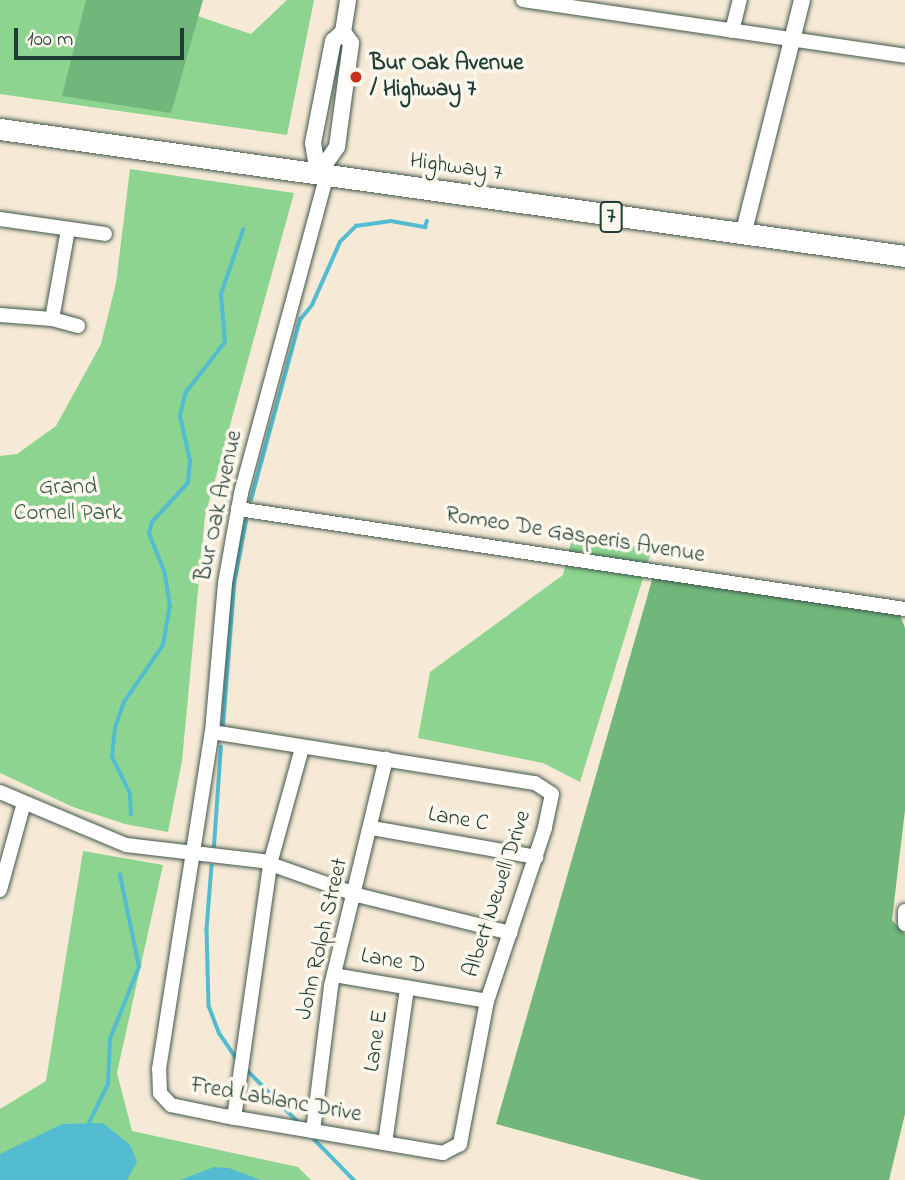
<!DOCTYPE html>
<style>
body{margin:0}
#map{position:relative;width:905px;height:1180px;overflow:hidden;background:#f6ead6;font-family:"Indie Flower",sans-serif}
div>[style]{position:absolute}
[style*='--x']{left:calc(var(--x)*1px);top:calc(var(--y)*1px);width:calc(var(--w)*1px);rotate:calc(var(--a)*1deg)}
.green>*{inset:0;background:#8cd48f}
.forest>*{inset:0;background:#71b67a}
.water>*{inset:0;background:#53bcd0}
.stream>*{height:3.5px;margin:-1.75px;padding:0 1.75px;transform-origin:1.75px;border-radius:1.75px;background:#53bcd0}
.roads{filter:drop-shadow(0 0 2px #3f574c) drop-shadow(0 0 2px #3f574c)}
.minor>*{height:14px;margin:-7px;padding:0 7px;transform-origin:7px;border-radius:7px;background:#fff}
.tertiary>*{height:16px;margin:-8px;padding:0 8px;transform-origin:8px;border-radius:8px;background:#fff}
.primary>*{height:21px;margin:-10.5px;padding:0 10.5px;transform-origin:10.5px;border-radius:10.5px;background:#fff}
.dots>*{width:19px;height:19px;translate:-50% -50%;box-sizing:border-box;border:4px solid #fbf7ec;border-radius:50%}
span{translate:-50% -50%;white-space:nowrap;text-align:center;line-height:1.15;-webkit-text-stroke:7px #fbf7ec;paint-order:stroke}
.shield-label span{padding:2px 5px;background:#fbf7ec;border:2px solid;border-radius:5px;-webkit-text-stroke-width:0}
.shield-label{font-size:21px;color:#1f3d34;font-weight:700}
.poi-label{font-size:23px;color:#1f3d34;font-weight:700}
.left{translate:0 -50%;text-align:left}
.street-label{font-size:23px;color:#1f3d34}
.park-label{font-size:23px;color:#355b46}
.scale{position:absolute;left:14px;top:28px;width:170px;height:32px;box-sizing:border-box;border:4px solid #1f3d34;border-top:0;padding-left:9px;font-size:21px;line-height:24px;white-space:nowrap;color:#1f3d34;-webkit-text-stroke:5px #fbf7ec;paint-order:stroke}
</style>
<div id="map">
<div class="green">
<div style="clip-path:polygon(0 0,150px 0,251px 34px,287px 0,314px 0,287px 135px,0 94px)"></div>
<div style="clip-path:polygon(130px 169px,294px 193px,205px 516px,182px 761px,168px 832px,125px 824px,73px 807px,0 773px,0 456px,17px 454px,56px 426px,101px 344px,116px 283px)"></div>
<div style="clip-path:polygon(572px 538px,652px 549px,580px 782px,543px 763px,418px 738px,430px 672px,563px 575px)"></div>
<div style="clip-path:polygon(83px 851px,163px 865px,117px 1073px,132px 1131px,298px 1167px,311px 1180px,0 1180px,0 1109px,46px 1081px)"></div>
</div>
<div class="forest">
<div style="clip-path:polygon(86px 0,203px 0,171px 113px,62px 96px)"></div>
<div style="clip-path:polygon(656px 566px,895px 602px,905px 628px,905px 810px,892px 920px,905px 934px,905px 1114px,889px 1180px,701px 1180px,496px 1124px)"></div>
</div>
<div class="water">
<div style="clip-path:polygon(103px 1123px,130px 1145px,137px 1162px,127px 1180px,0 1180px,0 1154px,62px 1124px)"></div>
<div style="clip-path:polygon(214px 1167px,229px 1168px,261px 1180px,180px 1180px)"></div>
</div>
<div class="stream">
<div style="--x:251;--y:500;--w:187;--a:-74.8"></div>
<div style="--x:300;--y:320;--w:19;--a:-51"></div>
<div style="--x:312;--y:305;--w:69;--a:-66"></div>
<div style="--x:340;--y:242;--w:23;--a:-45"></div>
<div style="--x:356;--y:226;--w:35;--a:-8"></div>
<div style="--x:391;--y:221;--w:35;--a:10"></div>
<div style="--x:425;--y:227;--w:6;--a:-72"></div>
<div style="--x:223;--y:725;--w:141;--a:-85.5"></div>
<div style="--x:234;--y:584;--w:64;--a:-79.2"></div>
<div style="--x:131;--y:815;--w:21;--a:-93"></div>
<div style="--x:130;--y:794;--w:41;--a:-115.9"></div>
<div style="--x:112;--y:757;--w:29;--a:-84"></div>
<div style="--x:115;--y:728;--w:28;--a:-71"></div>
<div style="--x:124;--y:702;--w:69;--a:-55.6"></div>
<div style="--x:163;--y:645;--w:39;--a:-80"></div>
<div style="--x:170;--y:607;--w:36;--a:-99"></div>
<div style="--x:164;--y:571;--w:40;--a:-112"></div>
<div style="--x:149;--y:534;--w:12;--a:-76"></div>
<div style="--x:152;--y:522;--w:53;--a:-47.3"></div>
<div style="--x:188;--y:483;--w:22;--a:-85"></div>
<div style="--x:190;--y:461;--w:46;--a:-102.5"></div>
<div style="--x:180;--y:416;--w:13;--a:-77"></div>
<div style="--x:183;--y:403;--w:11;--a:-75"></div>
<div style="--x:186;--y:392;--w:63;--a:-52"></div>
<div style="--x:225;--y:342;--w:48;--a:-94.8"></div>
<div style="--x:221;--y:294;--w:68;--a:-71"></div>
<div style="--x:214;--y:846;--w:99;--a:-86"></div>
<div style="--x:212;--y:866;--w:63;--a:94.5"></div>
<div style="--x:207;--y:929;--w:77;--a:88.5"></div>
<div style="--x:209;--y:1006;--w:30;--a:69"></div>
<div style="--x:220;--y:1034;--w:30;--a:56"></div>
<div style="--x:248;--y:1071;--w:74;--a:45.5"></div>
<div style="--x:89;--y:1123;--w:43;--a:-64"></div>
<div style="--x:108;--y:1084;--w:45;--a:-87.5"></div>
<div style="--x:110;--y:1039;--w:78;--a:-68.1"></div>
<div style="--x:139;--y:967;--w:94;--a:-101.7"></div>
<div style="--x:315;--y:1140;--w:56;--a:45.7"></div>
</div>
<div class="roads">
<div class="minor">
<div style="--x:523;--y:0;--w:386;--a:8.3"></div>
<div style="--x:732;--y:31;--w:32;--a:-76"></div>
<div style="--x:0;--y:219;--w:106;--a:8.1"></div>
<div style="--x:0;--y:315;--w:52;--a:4.4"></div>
<div style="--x:52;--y:319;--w:27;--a:15"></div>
<div style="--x:52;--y:319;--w:91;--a:-79.9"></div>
<div style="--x:238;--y:509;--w:674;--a:8.53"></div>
<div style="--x:212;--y:732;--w:327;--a:9"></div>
<div style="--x:535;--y:783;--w:20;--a:33"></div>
<div style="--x:552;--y:794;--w:35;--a:102"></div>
<div style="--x:545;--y:828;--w:182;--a:108.5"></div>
<div style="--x:487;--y:1001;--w:146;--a:100.7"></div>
<div style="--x:460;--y:1144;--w:19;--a:152"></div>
<div style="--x:443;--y:1153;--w:222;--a:-170.4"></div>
<div style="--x:224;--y:1116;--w:54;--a:-168.3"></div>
<div style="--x:171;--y:1105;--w:16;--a:-133"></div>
<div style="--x:160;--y:1093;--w:24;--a:-92"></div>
<div style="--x:159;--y:1069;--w:341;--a:-81.1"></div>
<div style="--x:212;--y:732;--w:150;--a:-85"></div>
<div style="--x:225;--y:583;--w:91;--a:-79.9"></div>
<div style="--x:241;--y:493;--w:329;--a:-74.9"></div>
<div style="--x:0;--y:792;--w:137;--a:22.8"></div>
<div style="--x:126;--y:845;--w:137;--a:6.7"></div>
<div style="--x:262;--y:861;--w:105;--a:19.5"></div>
<div style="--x:361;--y:896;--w:154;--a:13.9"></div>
<div style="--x:372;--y:828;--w:167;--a:10"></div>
<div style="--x:0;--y:890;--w:90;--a:-74.6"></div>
<div style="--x:905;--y:911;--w:13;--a:90"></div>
<div style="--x:334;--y:975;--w:155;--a:9.6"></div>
<div style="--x:234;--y:1118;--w:257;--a:-81.9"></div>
<div style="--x:270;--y:864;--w:120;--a:-74.6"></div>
<div style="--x:313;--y:1131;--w:146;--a:-82.9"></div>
<div style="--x:331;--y:986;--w:234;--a:-76.4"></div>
<div style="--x:385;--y:1143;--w:157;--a:-81.9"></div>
</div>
<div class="tertiary">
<div style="--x:318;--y:174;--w:31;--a:-99"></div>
<div style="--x:313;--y:143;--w:104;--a:-78.9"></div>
<div style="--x:333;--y:41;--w:13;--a:-42"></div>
<div style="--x:343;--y:32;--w:32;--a:-81"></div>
<div style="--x:318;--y:174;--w:33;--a:-55"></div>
<div style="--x:337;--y:147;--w:105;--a:-82.3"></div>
<div style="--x:351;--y:43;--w:14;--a:-126"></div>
<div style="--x:743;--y:235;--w:242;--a:-75.9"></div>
</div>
<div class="primary">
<div style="--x:0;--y:129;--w:914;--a:7.99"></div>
</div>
</div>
<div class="dots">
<div style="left:356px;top:77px;background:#c8321e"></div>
</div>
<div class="shield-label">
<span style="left:611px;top:217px">7</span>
</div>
<div class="poi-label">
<span class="left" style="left:370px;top:77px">Bur Oak Avenue<br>/ Highway 7</span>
</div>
<div class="street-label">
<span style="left:456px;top:168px;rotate:8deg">Highway 7</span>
<span style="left:220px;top:506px;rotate:-78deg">Bur Oak Avenue</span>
<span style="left:575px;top:536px;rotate:9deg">Romeo De Gasperis Avenue</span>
<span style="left:458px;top:820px;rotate:10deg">Lane C</span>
<span style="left:498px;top:894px;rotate:-72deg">Albert Newell Drive</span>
<span style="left:323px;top:939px;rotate:-77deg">John Rolph Street</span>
<span style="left:393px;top:962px;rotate:10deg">Lane D</span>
<span style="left:377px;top:1041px;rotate:-82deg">Lane E</span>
<span style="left:276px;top:1101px;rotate:10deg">Fred Lablanc Drive</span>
</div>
<div class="park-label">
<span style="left:68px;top:501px">Grand<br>Cornell Park</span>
</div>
<div class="scale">100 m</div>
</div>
